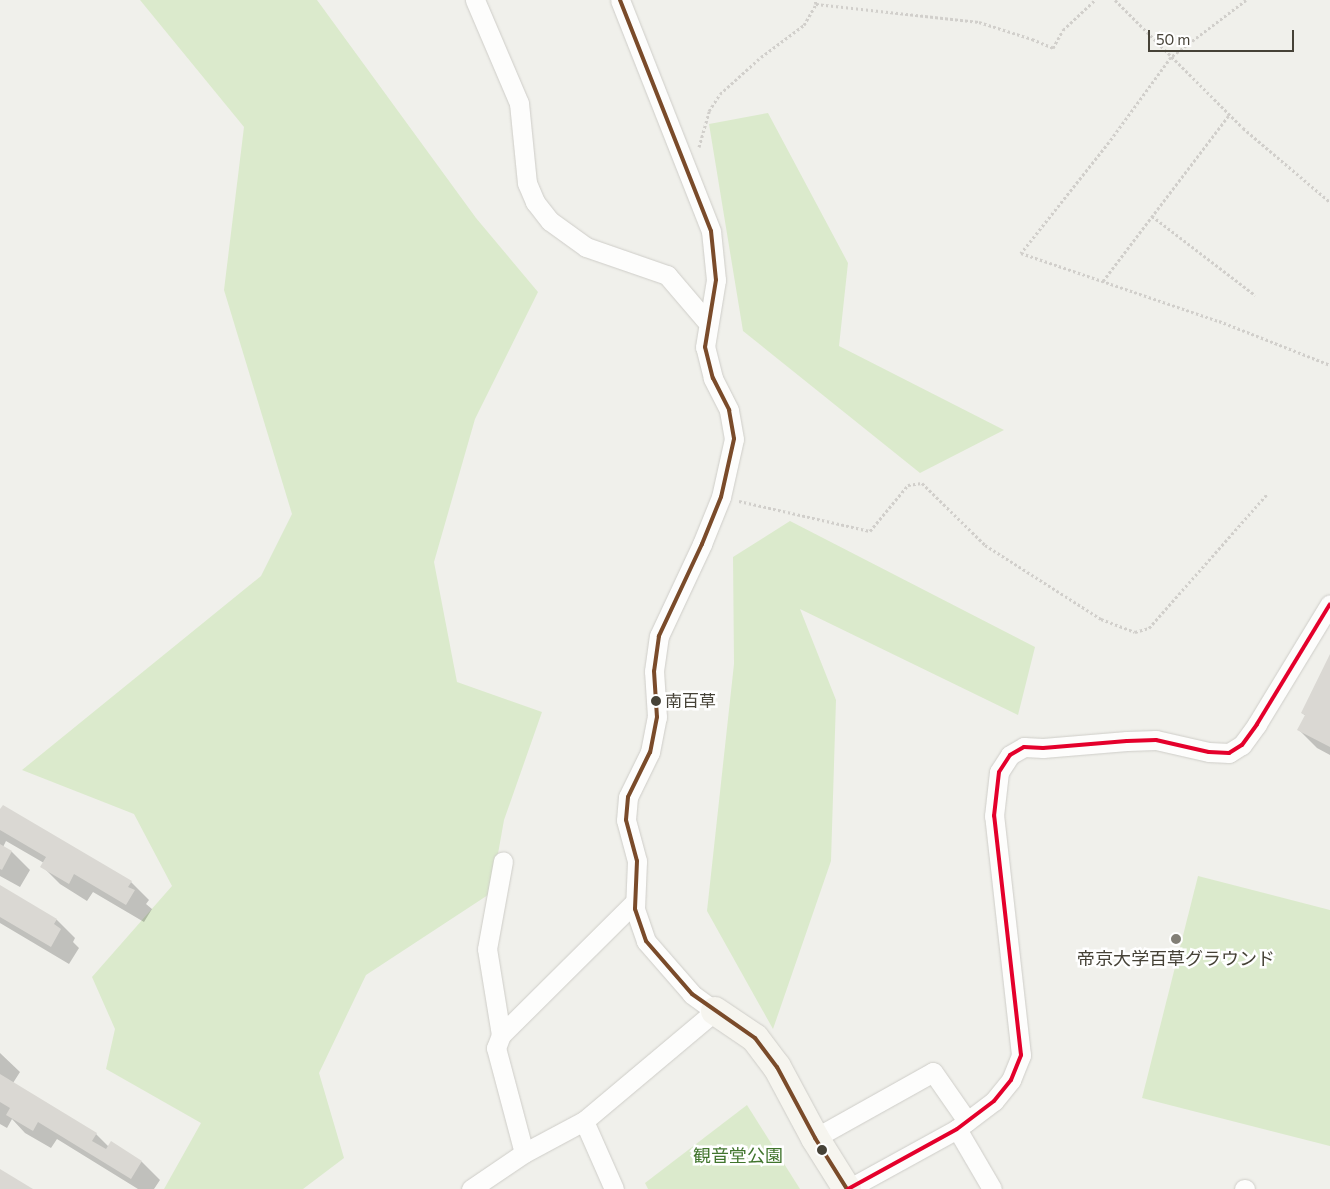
<!DOCTYPE html>
<meta charset="utf-8">
<style>
body{margin:0}
#map{position:relative;width:1330px;height:1189px;overflow:hidden;background:#f0f0eb;font-family:Commissioner,"Noto Sans JP",sans-serif}
div>[style]{position:absolute}
[style*='--x']{left:calc(var(--x)*1px);top:calc(var(--y)*1px);width:calc(var(--w)*1px);rotate:calc(var(--a)*1deg)}
.green>*{inset:0;background:#dbeacc}
.shadow>*{inset:0;background:#0003}
.building>*{inset:0;background:#dad8d3}
.path>*{height:3px;margin-top:-1.5px;transform-origin:0;background:repeating-linear-gradient(90deg,#d1cfcb 0 2.5px,transparent 0 5px)}
.roads{filter:drop-shadow(0 0 1px #cecdc8) drop-shadow(0 0 1px #cecdc8)}
.street>*{height:19px;margin:-9.5px;padding:0 9.5px;transform-origin:9.5px;border-radius:9.5px;background:#fdfdfc}
.secondary>*{height:28px;margin:-14px;padding:0 14px;transform-origin:14px;border-radius:14px;background:#f6f5ef}
.bus-1>*{height:4px;margin:-2px;padding:0 2px;transform-origin:2px;border-radius:2px;background:#7a4b2a}
.bus-2>*{height:4px;margin:-2px;padding:0 2px;transform-origin:2px;border-radius:2px;background:#e4002b}
.dots>*{width:14px;height:14px;translate:-50% -50%;box-sizing:border-box;border:2px solid #fff;border-radius:50%}
span{translate:-50% -50%;white-space:nowrap;text-align:center;line-height:1.15;-webkit-text-stroke:5px #fff;paint-order:stroke}
.bus-label{font-size:17px;color:#464237}
.left{translate:0 -50%;text-align:left}
.poi-label{font-size:18px;color:#464237}
.park-label{font-size:18px;color:#41752d}
.scale{position:absolute;left:1148px;top:30px;width:146px;height:22px;box-sizing:border-box;border:2px solid #464237;border-top:0;padding-left:6px;font-size:15px;line-height:18px;white-space:nowrap;color:#464237;-webkit-text-stroke:4px #fff;paint-order:stroke}
</style>
<div id="map">
<div class="green">
<div style="clip-path:polygon(140px 0,317px 0,476px 218px,538px 292px,475px 419px,434px 562px,457px 682px,542px 712px,504px 820px,491px 893px,366px 975px,319px 1073px,344px 1158px,303px 1189px,164px 1189px,201px 1123px,106px 1069px,115px 1029px,92px 977px,172px 886px,134px 814px,22px 770px,261px 576px,292px 514px,224px 290px,244px 127px)"></div>
<div style="clip-path:polygon(768px 113px,848px 263px,839px 346px,1004px 430px,920px 473px,743px 331px,709px 124px)"></div>
<div style="clip-path:polygon(790px 521px,1035px 647px,1018px 715px,800px 609px,836px 700px,831px 861px,773px 1029px,707px 911px,734px 664px,733px 557px)"></div>
<div style="clip-path:polygon(1198px 876px,1330px 910px,1330px 1146px,1142px 1098px)"></div>
<div style="clip-path:polygon(747px 1105px,800px 1189px,648px 1189px,645px 1183px)"></div>
</div>
<div class="shadow">
<div style="clip-path:polygon(1330px 657px,1330px 755px,1317px 748px,1299px 730px,1306px 716px,1302px 713px)"></div>
<div style="clip-path:polygon(0 810px,131px 882px,149px 900px,146px 904px,152px 909px,144px 922px,93px 892px,87px 901px,60px 884px,42px 866px,44px 863px,6px 841px,3px 847px,12px 852px,30px 870px,20px 887px,0 876px)"></div>
<div style="clip-path:polygon(0 887px,57px 920px,75px 938px,73px 942px,79px 948px,69px 964px,0 923px)"></div>
<div style="clip-path:polygon(0 1053px,20px 1072px,13px 1083px,96px 1134px,109px 1147px,111px 1143px,142px 1162px,160px 1180px,154px 1189px,138px 1189px,57px 1139px,51px 1148px,25px 1133px,12px 1119px,7px 1128px,0 1124px)"></div>
</div>
<div class="building">
<div style="clip-path:polygon(1330px 654px,1330px 747px,1297px 730px,1305px 715px,1301px 713px)"></div>
<div style="clip-path:polygon(3px 805px,132px 881px,128px 887px,135px 890px,126px 905px,74px 874px,69px 884px,40px 867px,46px 857px,0 830px,0 809px)"></div>
<div style="clip-path:polygon(0 844px,12px 851px,2px 870px,0 869px)"></div>
<div style="clip-path:polygon(0 885px,57px 919px,54px 924px,61px 929px,51px 947px,0 917px)"></div>
<div style="clip-path:polygon(0 1074px,97px 1133px,92px 1141px,106px 1149px,111px 1141px,142px 1161px,131px 1179px,38px 1122px,33px 1131px,6px 1115px,10px 1108px,0 1102px)"></div>
<div style="clip-path:polygon(0 1169px,33px 1189px,0 1189px)"></div>
</div>
<div class="path">
<div style="--x:1115;--y:0;--w:181;--a:45"></div>
<div style="--x:1243;--y:128;--w:114;--a:40.4"></div>
<div style="--x:1246;--y:0;--w:94;--a:142.8"></div>
<div style="--x:1171;--y:57;--w:105;--a:126.1"></div>
<div style="--x:1109;--y:142;--w:142;--a:128.4"></div>
<div style="--x:1021;--y:253;--w:209;--a:19"></div>
<div style="--x:1219;--y:321;--w:119;--a:21.6"></div>
<div style="--x:816;--y:4;--w:164;--a:6.3"></div>
<div style="--x:979;--y:22;--w:56;--a:17.8"></div>
<div style="--x:1032;--y:39;--w:23;--a:23"></div>
<div style="--x:1053;--y:48;--w:21;--a:-61"></div>
<div style="--x:1063;--y:30;--w:44;--a:-43.2"></div>
<div style="--x:699;--y:147;--w:37;--a:-74"></div>
<div style="--x:709;--y:111;--w:20;--a:-57"></div>
<div style="--x:720;--y:94;--w:55;--a:-42.1"></div>
<div style="--x:761;--y:57;--w:54;--a:-36.7"></div>
<div style="--x:804;--y:25;--w:24;--a:-60"></div>
<div style="--x:816;--y:4;--w:4;--a:-104"></div>
<div style="--x:1152;--y:216;--w:130;--a:37.5"></div>
<div style="--x:1103;--y:281;--w:208;--a:-52.8"></div>
<div style="--x:739;--y:501;--w:134;--a:12.9"></div>
<div style="--x:870;--y:531;--w:60;--a:-50.4"></div>
<div style="--x:908;--y:485;--w:14;--a:-8"></div>
<div style="--x:922;--y:483;--w:88;--a:44.5"></div>
<div style="--x:985;--y:545;--w:138;--a:32.5"></div>
<div style="--x:1101;--y:619;--w:36;--a:21"></div>
<div style="--x:1135;--y:632;--w:15;--a:-16"></div>
<div style="--x:1149;--y:628;--w:179;--a:-48.6"></div>
</div>
<div class="roads">
<div class="street">
<div style="--x:475;--y:0;--w:112;--a:66.9"></div>
<div style="--x:519;--y:103;--w:80;--a:84.3"></div>
<div style="--x:527;--y:183;--w:21;--a:67"></div>
<div style="--x:535;--y:202;--w:24;--a:52"></div>
<div style="--x:550;--y:221;--w:44;--a:35.8"></div>
<div style="--x:586;--y:247;--w:86;--a:19.1"></div>
<div style="--x:667;--y:275;--w:63;--a:49.5"></div>
<div style="--x:501;--y:1035;--w:87;--a:-99.2"></div>
<div style="--x:487;--y:949;--w:89;--a:-79.7"></div>
<div style="--x:584;--y:1121;--w:74;--a:66.2"></div>
<div style="--x:957;--y:1129;--w:69;--a:59.7"></div>
<div style="--x:815;--y:1138;--w:135;--a:-29.2"></div>
<div style="--x:933;--y:1072;--w:60;--a:55.2"></div>
<div style="--x:524;--y:1153;--w:109;--a:-104.9"></div>
<div style="--x:496;--y:1048;--w:14;--a:-69"></div>
<div style="--x:501;--y:1035;--w:189;--a:-44.8"></div>
<div style="--x:471;--y:1189;--w:64;--a:-34.2"></div>
<div style="--x:524;--y:1153;--w:68;--a:-28.1"></div>
<div style="--x:584;--y:1121;--w:171;--a:-40"></div>
<div style="--x:715;--y:1011;--w:29;--a:-144"></div>
<div style="--x:692;--y:994;--w:70;--a:-131"></div>
<div style="--x:646;--y:941;--w:34;--a:-109"></div>
<div style="--x:635;--y:909;--w:48;--a:-87.6"></div>
<div style="--x:637;--y:861;--w:42;--a:-105"></div>
<div style="--x:626;--y:820;--w:23;--a:-85"></div>
<div style="--x:628;--y:797;--w:50;--a:-63.9"></div>
<div style="--x:650;--y:752;--w:36;--a:-79"></div>
<div style="--x:657;--y:717;--w:46;--a:-93.7"></div>
<div style="--x:654;--y:671;--w:35;--a:-82"></div>
<div style="--x:659;--y:636;--w:102;--a:-64.9"></div>
<div style="--x:702;--y:544;--w:51;--a:-68"></div>
<div style="--x:721;--y:497;--w:59;--a:-77.4"></div>
<div style="--x:734;--y:439;--w:29;--a:-100"></div>
<div style="--x:729;--y:410;--w:36;--a:-117"></div>
<div style="--x:713;--y:378;--w:32;--a:-104"></div>
<div style="--x:705;--y:347;--w:68;--a:-80.7"></div>
<div style="--x:716;--y:280;--w:49;--a:-95.8"></div>
<div style="--x:711;--y:231;--w:248;--a:-111.5"></div>
<div style="--x:848;--y:1189;--w:124;--a:-28.8"></div>
<div style="--x:957;--y:1129;--w:46;--a:-37.1"></div>
<div style="--x:994;--y:1101;--w:27;--a:-51"></div>
<div style="--x:1011;--y:1080;--w:27;--a:-68"></div>
<div style="--x:1021;--y:1055;--w:241;--a:-96.4"></div>
<div style="--x:994;--y:816;--w:44;--a:-83.5"></div>
<div style="--x:999;--y:772;--w:20;--a:-57"></div>
<div style="--x:1010;--y:755;--w:16;--a:-30"></div>
<div style="--x:1024;--y:747;--w:19;--a:3"></div>
<div style="--x:1043;--y:748;--w:84;--a:-4.8"></div>
<div style="--x:1127;--y:741;--w:29;--a:-2"></div>
<div style="--x:1156;--y:740;--w:54;--a:12.8"></div>
<div style="--x:1209;--y:752;--w:20;--a:3"></div>
<div style="--x:1229;--y:753;--w:15;--a:-32"></div>
<div style="--x:1242;--y:745;--w:26;--a:-54"></div>
<div style="--x:1257;--y:724;--w:140;--a:-58.7"></div>
<div style="--x:1244;--y:1189;--w:1;--a:0"></div>
</div>
<div class="secondary">
<div style="--x:715;--y:1011;--w:48;--a:34"></div>
<div style="--x:755;--y:1038;--w:36;--a:53"></div>
<div style="--x:777;--y:1067;--w:81;--a:61.8"></div>
<div style="--x:815;--y:1138;--w:60;--a:57.9"></div>
</div>
</div>
<div class="bus-1">
<div style="--x:620;--y:0;--w:248;--a:68.5"></div>
<div style="--x:711;--y:231;--w:49;--a:84.2"></div>
<div style="--x:716;--y:280;--w:68;--a:99.3"></div>
<div style="--x:705;--y:347;--w:32;--a:76"></div>
<div style="--x:713;--y:378;--w:36;--a:63"></div>
<div style="--x:729;--y:410;--w:29;--a:80"></div>
<div style="--x:734;--y:439;--w:59;--a:102.6"></div>
<div style="--x:721;--y:497;--w:51;--a:112"></div>
<div style="--x:702;--y:544;--w:102;--a:115.1"></div>
<div style="--x:659;--y:636;--w:35;--a:98"></div>
<div style="--x:654;--y:671;--w:46;--a:86.3"></div>
<div style="--x:657;--y:717;--w:36;--a:101"></div>
<div style="--x:650;--y:752;--w:50;--a:116.1"></div>
<div style="--x:628;--y:797;--w:23;--a:95"></div>
<div style="--x:626;--y:820;--w:42;--a:75"></div>
<div style="--x:637;--y:861;--w:48;--a:92.4"></div>
<div style="--x:635;--y:909;--w:34;--a:71"></div>
<div style="--x:646;--y:941;--w:70;--a:49"></div>
<div style="--x:692;--y:994;--w:77;--a:34.9"></div>
<div style="--x:755;--y:1038;--w:36;--a:53"></div>
<div style="--x:777;--y:1067;--w:81;--a:61.8"></div>
<div style="--x:815;--y:1138;--w:60;--a:57.9"></div>
</div>
<div class="bus-2">
<div style="--x:848;--y:1189;--w:124;--a:-28.8"></div>
<div style="--x:957;--y:1129;--w:46;--a:-37.1"></div>
<div style="--x:994;--y:1101;--w:27;--a:-51"></div>
<div style="--x:1011;--y:1080;--w:27;--a:-68"></div>
<div style="--x:1021;--y:1055;--w:241;--a:-96.4"></div>
<div style="--x:994;--y:816;--w:44;--a:-83.5"></div>
<div style="--x:999;--y:772;--w:20;--a:-57"></div>
<div style="--x:1010;--y:755;--w:16;--a:-30"></div>
<div style="--x:1024;--y:747;--w:19;--a:3"></div>
<div style="--x:1043;--y:748;--w:84;--a:-4.8"></div>
<div style="--x:1127;--y:741;--w:29;--a:-2"></div>
<div style="--x:1156;--y:740;--w:54;--a:12.8"></div>
<div style="--x:1209;--y:752;--w:20;--a:3"></div>
<div style="--x:1229;--y:753;--w:15;--a:-32"></div>
<div style="--x:1242;--y:745;--w:26;--a:-54"></div>
<div style="--x:1257;--y:724;--w:140;--a:-58.7"></div>
</div>
<div class="dots">
<div style="left:656px;top:701px;background:#464237"></div>
<div style="left:1176px;top:939px;background:#827f76"></div>
<div style="left:822px;top:1150px;background:#464237"></div>
</div>
<div class="bus-label">
<span class="left" style="left:665px;top:701px">南百草</span>
</div>
<div class="poi-label">
<span style="left:1176px;top:958px">帝京大学百草グラウンド</span>
</div>
<div class="park-label">
<span style="left:738px;top:1155px">観音堂公園</span>
</div>
<div class="scale">50 m</div>
</div>
